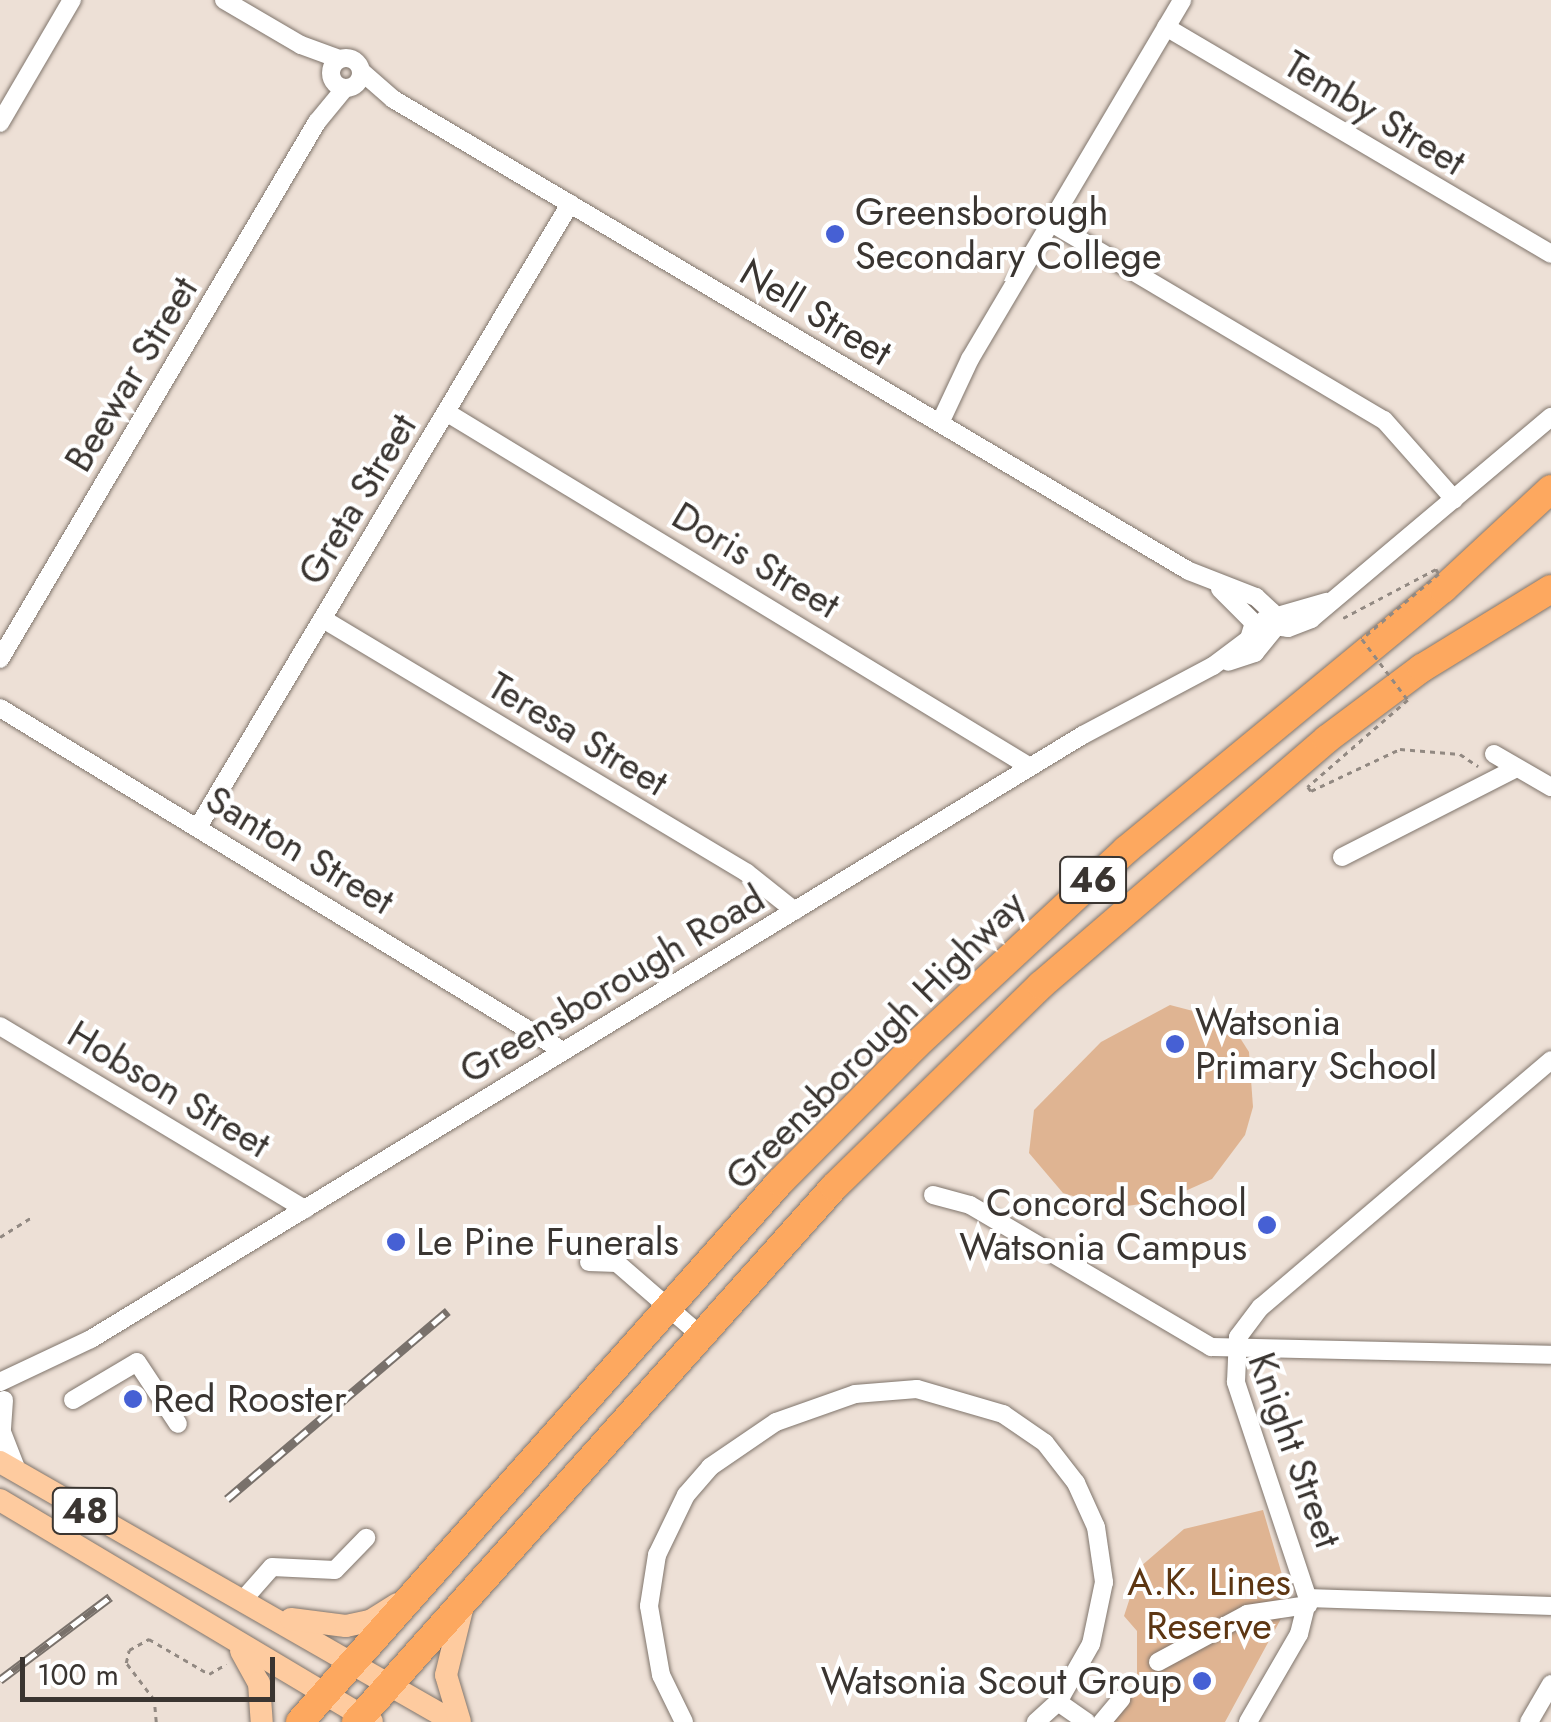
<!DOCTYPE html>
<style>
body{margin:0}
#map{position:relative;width:1551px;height:1722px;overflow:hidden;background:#ede0d6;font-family:Jost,sans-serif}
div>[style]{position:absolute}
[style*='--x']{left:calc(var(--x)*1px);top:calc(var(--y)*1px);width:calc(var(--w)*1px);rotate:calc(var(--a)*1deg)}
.green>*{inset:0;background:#dfb492}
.path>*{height:2.5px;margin-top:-1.25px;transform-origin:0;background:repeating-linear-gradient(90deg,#928982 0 5px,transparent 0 10px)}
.roads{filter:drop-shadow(0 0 2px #80756c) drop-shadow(0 0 2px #80756c)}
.minor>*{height:18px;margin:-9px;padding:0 9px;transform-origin:9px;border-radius:9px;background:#fff}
.minor>.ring{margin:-9px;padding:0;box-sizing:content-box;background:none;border:18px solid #fff;border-radius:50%}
.major>*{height:22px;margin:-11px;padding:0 11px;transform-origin:11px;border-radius:11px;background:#fecb9f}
.highway>*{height:28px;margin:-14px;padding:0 14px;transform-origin:14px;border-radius:14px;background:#fda85f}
.rail>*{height:9px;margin-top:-4.5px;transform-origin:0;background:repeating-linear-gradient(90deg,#fff 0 15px,#79716b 0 30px);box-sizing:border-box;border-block:2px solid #79716b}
.path-bridge>*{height:2.5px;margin-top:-1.25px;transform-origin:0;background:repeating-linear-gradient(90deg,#928982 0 5px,transparent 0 10px)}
.dots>*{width:28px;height:28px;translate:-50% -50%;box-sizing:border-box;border:5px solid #fff;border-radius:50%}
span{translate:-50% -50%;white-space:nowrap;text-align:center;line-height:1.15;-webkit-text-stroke:8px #fff;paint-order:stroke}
.shield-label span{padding:2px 8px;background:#fff;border:2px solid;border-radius:8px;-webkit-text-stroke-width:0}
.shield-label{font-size:35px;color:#3a3531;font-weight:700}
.street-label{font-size:38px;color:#3a3531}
.poi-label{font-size:38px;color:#3a3531}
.left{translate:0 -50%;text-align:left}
.right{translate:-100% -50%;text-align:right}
.park-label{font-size:38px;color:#5d3612}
.scale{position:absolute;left:20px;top:1657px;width:255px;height:45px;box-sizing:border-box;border:5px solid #3a3531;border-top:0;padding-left:12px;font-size:30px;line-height:35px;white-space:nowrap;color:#3a3531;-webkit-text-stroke:8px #fff;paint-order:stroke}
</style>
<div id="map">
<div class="green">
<div style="clip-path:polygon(1170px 1005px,1216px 1017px,1235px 1030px,1249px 1052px,1253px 1107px,1245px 1135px,1212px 1179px,1163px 1201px,1112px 1208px,1063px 1193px,1029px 1153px,1034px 1110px,1101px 1042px)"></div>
<div style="clip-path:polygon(1263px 1510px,1290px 1602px,1225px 1722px,1109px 1722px,1137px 1678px,1137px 1631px,1124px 1616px,1140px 1567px,1184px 1529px)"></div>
</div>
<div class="path">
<div style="--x:1400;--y:749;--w:60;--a:4.8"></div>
<div style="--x:1460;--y:754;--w:22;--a:34"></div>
<div style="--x:0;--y:1237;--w:39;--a:-32"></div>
<div style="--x:156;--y:1722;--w:22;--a:-95"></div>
<div style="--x:154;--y:1700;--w:46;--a:-127.1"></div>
<div style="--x:126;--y:1663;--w:13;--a:-77"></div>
<div style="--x:129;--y:1650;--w:23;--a:-29"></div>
<div style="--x:149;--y:1639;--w:69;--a:30.3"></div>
<div style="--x:209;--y:1674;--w:20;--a:-30"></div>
</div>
<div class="roads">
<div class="minor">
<div style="--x:224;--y:0;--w:89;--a:30.3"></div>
<div style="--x:301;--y:45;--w:40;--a:20.2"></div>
<div style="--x:1166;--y:27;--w:447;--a:30.5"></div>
<div class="ring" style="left:331px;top:58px;width:12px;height:12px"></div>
<div style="--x:361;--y:71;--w:43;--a:41.2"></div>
<div style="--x:393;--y:99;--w:925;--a:30.67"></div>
<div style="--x:1189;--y:571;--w:72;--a:21.2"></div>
<div style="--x:1256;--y:597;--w:22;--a:43"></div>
<div style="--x:1272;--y:612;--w:16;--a:79"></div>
<div style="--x:1275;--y:628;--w:32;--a:129"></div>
<div style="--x:1255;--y:653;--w:28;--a:162"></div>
<div style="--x:0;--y:123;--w:143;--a:-59.7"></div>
<div style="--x:1050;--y:222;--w:388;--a:30.7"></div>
<div style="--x:1384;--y:420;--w:106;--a:48.5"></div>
<div style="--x:446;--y:412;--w:683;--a:31.29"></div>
<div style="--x:940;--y:423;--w:71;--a:-64.9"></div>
<div style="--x:970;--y:359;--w:417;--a:-59.4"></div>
<div style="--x:1220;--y:589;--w:48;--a:45"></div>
<div style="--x:323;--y:619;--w:494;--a:30.9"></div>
<div style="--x:747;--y:873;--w:61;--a:38.4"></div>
<div style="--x:1264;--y:620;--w:65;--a:-16.2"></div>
<div style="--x:1264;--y:625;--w:24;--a:7"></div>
<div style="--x:1288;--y:628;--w:25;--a:-21"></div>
<div style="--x:1311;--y:619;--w:314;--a:-40.1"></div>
<div style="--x:0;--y:659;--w:624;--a:-59.45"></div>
<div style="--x:317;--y:122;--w:44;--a:-50.5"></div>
<div style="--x:0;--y:708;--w:659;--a:31.35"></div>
<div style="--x:1494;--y:754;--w:66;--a:30.1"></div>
<div style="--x:198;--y:827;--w:726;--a:-59.16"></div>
<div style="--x:1342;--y:857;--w:196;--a:-27"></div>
<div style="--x:0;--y:1026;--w:356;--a:31"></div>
<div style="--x:933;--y:1195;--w:38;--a:15"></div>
<div style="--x:970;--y:1205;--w:280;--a:30.5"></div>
<div style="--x:1211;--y:1347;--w:340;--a:1.3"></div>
<div style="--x:589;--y:1262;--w:28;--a:2"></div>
<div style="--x:617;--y:1263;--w:110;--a:40.9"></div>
<div style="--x:0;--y:1382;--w:101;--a:-25.3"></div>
<div style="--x:91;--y:1339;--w:1161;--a:-31.34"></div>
<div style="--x:1083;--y:735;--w:147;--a:-28"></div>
<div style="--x:1213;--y:666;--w:45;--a:-36.9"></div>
<div style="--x:1249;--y:639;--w:17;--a:-73"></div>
<div style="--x:4;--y:1400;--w:32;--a:94"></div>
<div style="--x:2;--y:1432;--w:44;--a:68.7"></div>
<div style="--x:73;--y:1400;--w:74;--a:-30.7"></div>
<div style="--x:137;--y:1362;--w:74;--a:56.5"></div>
<div style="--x:1308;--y:1598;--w:243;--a:1.9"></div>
<div style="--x:242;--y:1601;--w:45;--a:-48.6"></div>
<div style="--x:272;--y:1567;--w:63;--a:2.7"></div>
<div style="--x:335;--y:1570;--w:45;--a:-45.9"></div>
<div style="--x:1158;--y:1662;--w:101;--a:-28.3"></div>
<div style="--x:1247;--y:1614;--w:62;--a:-8.4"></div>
<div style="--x:1058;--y:1702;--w:35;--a:35"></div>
<div style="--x:684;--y:1722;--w:52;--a:-116.1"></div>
<div style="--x:661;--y:1675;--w:70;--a:-99.9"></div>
<div style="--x:649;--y:1606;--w:52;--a:-81.1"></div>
<div style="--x:657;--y:1555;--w:67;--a:-64.2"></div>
<div style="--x:686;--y:1495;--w:37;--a:-49"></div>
<div style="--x:710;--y:1467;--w:80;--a:-34.3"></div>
<div style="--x:776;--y:1422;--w:84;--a:-19.5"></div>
<div style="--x:855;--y:1394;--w:62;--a:-4.6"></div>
<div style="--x:917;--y:1389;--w:90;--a:16.2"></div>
<div style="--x:1003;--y:1414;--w:51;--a:34.6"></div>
<div style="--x:1045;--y:1443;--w:51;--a:52.2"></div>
<div style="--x:1076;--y:1483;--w:48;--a:65.6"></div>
<div style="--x:1096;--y:1527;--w:56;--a:81.7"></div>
<div style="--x:1104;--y:1582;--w:63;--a:101.8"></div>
<div style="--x:1091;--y:1644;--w:67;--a:119.6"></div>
<div style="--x:1058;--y:1702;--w:30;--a:138"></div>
<div style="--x:1102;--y:1722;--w:30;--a:-50"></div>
<div style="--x:1248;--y:1722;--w:102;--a:-59.9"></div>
<div style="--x:1299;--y:1634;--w:36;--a:-76"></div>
<div style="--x:1308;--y:1599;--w:229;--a:-108.4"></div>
<div style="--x:1236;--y:1382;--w:45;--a:-87.5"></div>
<div style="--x:1238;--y:1337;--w:38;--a:-53"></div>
<div style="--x:1261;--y:1307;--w:381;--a:-40.4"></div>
<div style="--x:1529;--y:1722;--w:44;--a:-59.9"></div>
</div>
<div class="major">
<div style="--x:0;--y:1462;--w:523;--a:29.8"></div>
<div style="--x:0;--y:1500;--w:433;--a:30.8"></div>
<div style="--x:291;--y:1619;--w:55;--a:7.3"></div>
<div style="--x:346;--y:1626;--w:25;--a:-12"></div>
<div style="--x:370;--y:1621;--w:32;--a:-32"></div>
<div style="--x:241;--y:1651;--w:37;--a:61"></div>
<div style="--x:259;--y:1683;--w:39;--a:86"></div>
<div style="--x:460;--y:1722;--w:49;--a:-106.6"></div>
<div style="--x:446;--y:1675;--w:72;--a:-76.3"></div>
</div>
<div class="highway">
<div style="--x:300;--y:1722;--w:722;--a:-48.37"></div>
<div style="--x:780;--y:1182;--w:192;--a:-45.2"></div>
<div style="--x:915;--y:1046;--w:288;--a:-42.9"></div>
<div style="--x:1126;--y:850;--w:411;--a:-39.5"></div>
<div style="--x:1443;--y:589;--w:147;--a:-42.8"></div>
<div style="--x:356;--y:1722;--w:717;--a:-48.22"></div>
<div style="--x:834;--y:1187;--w:289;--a:-44.3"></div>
<div style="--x:1041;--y:985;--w:377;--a:-40.7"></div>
<div style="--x:1327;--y:739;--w:119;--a:-36.8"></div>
<div style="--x:1422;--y:668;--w:151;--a:-31.5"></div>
</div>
</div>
<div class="rail">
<div style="--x:227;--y:1499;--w:290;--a:-40.4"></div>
<div style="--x:0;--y:1680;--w:138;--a:-37"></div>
</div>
<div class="path-bridge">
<div style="--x:1343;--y:618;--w:105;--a:-27.8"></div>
<div style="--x:1436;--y:569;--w:6;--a:59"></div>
<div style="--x:1439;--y:574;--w:101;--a:139.8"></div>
<div style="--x:1362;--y:639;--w:76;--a:53"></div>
<div style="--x:1408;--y:700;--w:133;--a:139"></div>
<div style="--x:1308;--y:787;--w:5;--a:53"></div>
<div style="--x:1311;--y:791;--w:98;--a:-25.3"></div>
</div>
<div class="dots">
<div style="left:835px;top:234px;background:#4660d4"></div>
<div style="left:1175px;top:1044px;background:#4660d4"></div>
<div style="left:1267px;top:1225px;background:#4660d4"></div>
<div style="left:396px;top:1242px;background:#4660d4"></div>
<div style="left:133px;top:1399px;background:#4660d4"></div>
<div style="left:1202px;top:1681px;background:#4660d4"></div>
</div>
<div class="shield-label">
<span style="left:1093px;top:880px">46</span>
<span style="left:85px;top:1511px">48</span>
</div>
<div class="street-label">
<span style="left:1375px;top:113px;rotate:31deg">Temby Street</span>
<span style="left:816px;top:312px;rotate:31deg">Nell Street</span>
<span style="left:131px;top:374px;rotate:-59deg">Beewar Street</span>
<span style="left:357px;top:499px;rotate:-59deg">Greta Street</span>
<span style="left:756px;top:560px;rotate:31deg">Doris Street</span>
<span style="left:578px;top:734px;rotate:31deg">Teresa Street</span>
<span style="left:300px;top:850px;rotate:31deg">Santon Street</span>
<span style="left:612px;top:984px;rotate:-31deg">Greensborough Road</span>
<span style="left:875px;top:1040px;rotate:-45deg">Greensborough Highway</span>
<span style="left:169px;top:1089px;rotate:31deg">Hobson Street</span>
<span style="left:1295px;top:1450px;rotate:70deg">Knight Street</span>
</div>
<div class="poi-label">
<span class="left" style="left:855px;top:234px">Greensborough<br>Secondary College</span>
<span class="left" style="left:1195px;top:1044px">Watsonia<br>Primary School</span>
<span class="right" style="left:1247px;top:1225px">Concord School<br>Watsonia Campus</span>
<span class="left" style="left:416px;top:1242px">Le Pine Funerals</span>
<span class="left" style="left:153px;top:1399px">Red Rooster</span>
<span class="right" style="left:1182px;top:1681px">Watsonia Scout Group</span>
</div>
<div class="park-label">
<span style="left:1209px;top:1604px">A.K. Lines<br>Reserve</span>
</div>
<div class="scale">100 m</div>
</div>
